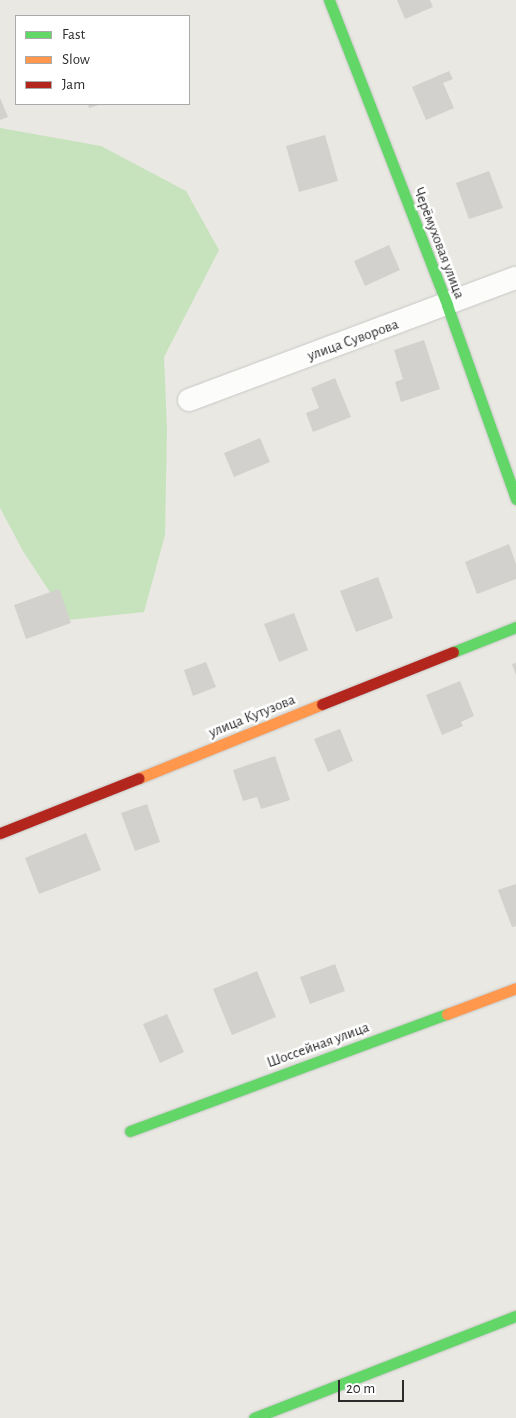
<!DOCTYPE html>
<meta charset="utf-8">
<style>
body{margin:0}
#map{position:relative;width:516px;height:1418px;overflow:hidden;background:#e9e8e2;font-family:"Alegreya Sans",sans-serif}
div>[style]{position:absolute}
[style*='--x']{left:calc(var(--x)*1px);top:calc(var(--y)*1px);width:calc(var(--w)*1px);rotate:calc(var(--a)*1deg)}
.green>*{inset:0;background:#c6e3bd}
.building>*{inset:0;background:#d2d1cd}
.roads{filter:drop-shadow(0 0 1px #c7c6c6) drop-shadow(0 0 1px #c7c6c6)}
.street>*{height:22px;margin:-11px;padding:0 11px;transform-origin:11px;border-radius:11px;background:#fcfcfb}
.fast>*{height:11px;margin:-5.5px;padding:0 5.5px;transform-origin:5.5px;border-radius:5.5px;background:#63d668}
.slow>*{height:11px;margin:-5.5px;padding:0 5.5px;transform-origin:5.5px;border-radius:5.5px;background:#ff974d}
.jam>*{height:11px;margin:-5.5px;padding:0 5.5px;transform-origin:5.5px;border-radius:5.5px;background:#b3261e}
span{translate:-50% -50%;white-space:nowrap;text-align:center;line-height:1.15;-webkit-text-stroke:5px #fff;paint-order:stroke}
.street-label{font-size:15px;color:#2b2b2b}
.legend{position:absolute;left:15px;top:15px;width:175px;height:90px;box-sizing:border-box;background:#fff;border:1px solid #aaa;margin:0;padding:6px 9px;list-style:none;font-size:15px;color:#2b2b2b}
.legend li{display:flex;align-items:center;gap:10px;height:25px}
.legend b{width:25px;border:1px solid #aaa}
.scale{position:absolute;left:338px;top:1380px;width:66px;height:22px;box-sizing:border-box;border:2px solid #2b2b2b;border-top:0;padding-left:6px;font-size:15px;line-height:18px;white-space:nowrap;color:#2b2b2b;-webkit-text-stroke:4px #fff;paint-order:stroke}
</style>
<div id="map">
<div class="green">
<div style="clip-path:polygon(0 128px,101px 146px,186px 191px,219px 250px,164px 357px,167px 429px,165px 535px,144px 612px,68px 620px,23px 551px,0 508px)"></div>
</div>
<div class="building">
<div style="clip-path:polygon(397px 0,430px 0,433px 7px,405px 19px)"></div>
<div style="clip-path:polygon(449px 71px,453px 79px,443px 83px,454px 108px,426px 120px,412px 87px)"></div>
<div style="clip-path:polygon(0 98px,8px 117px,0 120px)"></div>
<div style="clip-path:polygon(88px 104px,102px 104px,89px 108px)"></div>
<div style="clip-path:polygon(325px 135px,338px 181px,299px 192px,286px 146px)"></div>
<div style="clip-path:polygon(489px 171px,503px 208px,469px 219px,456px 183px)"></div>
<div style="clip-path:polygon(389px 245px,400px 270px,365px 286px,354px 261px)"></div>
<div style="clip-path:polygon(424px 340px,440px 389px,401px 402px,395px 382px,403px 379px,394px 350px)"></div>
<div style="clip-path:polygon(335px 378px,351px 417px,313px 432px,306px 413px,319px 408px,311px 388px)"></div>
<div style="clip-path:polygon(260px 438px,270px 462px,234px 477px,224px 453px)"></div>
<div style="clip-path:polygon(509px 544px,516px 564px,516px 579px,477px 594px,465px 562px)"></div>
<div style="clip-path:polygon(378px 577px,393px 618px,356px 632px,340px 591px)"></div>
<div style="clip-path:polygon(59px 589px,71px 623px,26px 639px,14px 605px)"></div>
<div style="clip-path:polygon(294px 613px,308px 650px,279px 662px,264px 624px)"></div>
<div style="clip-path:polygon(206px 662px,216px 687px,193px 696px,184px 670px)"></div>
<div style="clip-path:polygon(516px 663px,516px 675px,512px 664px)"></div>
<div style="clip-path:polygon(460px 681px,474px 716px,461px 722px,463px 726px,442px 735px,426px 695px)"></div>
<div style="clip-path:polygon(340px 729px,353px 761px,328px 772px,314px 739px)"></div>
<div style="clip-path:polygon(275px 756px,290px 800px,261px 809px,257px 797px,243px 801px,233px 770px)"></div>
<div style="clip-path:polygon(147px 804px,160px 842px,135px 851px,121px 813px)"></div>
<div style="clip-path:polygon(86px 833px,101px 870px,39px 894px,25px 858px)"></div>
<div style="clip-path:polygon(516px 884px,516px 926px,512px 927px,498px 890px)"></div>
<div style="clip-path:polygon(335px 964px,345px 991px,310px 1004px,300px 977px)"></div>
<div style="clip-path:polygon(257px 971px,276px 1017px,232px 1035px,213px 989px)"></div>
<div style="clip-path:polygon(167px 1014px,184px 1052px,160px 1063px,143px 1024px)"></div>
</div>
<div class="roads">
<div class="street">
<div style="--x:189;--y:400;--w:349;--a:-20.5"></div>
</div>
<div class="fast">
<div style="--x:329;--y:0;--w:327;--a:68.8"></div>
<div style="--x:447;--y:305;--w:206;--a:70.4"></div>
<div style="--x:453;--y:652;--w:68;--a:-21.6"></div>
<div style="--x:130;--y:1131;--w:338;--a:-20.3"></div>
<div style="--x:254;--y:1418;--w:281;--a:-21.3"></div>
</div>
<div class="slow">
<div style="--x:139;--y:778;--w:197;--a:-22"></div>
<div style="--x:447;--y:1014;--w:74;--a:-20.6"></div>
</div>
<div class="jam">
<div style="--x:322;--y:704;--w:141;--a:-21.7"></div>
<div style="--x:0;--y:833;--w:149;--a:-21.6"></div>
</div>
</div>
<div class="street-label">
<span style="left:439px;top:243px;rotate:69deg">Черёмуховая улица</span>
<span style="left:353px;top:340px;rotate:-20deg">улица Суворова</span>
<span style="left:252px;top:716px;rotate:-22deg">улица Кутузова</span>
<span style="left:318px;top:1045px;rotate:-20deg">Шоссейная улица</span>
</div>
<ul class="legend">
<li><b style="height:6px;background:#63d668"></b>Fast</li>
<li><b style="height:6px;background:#ff974d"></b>Slow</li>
<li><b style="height:6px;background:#b3261e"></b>Jam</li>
</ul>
<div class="scale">20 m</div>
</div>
